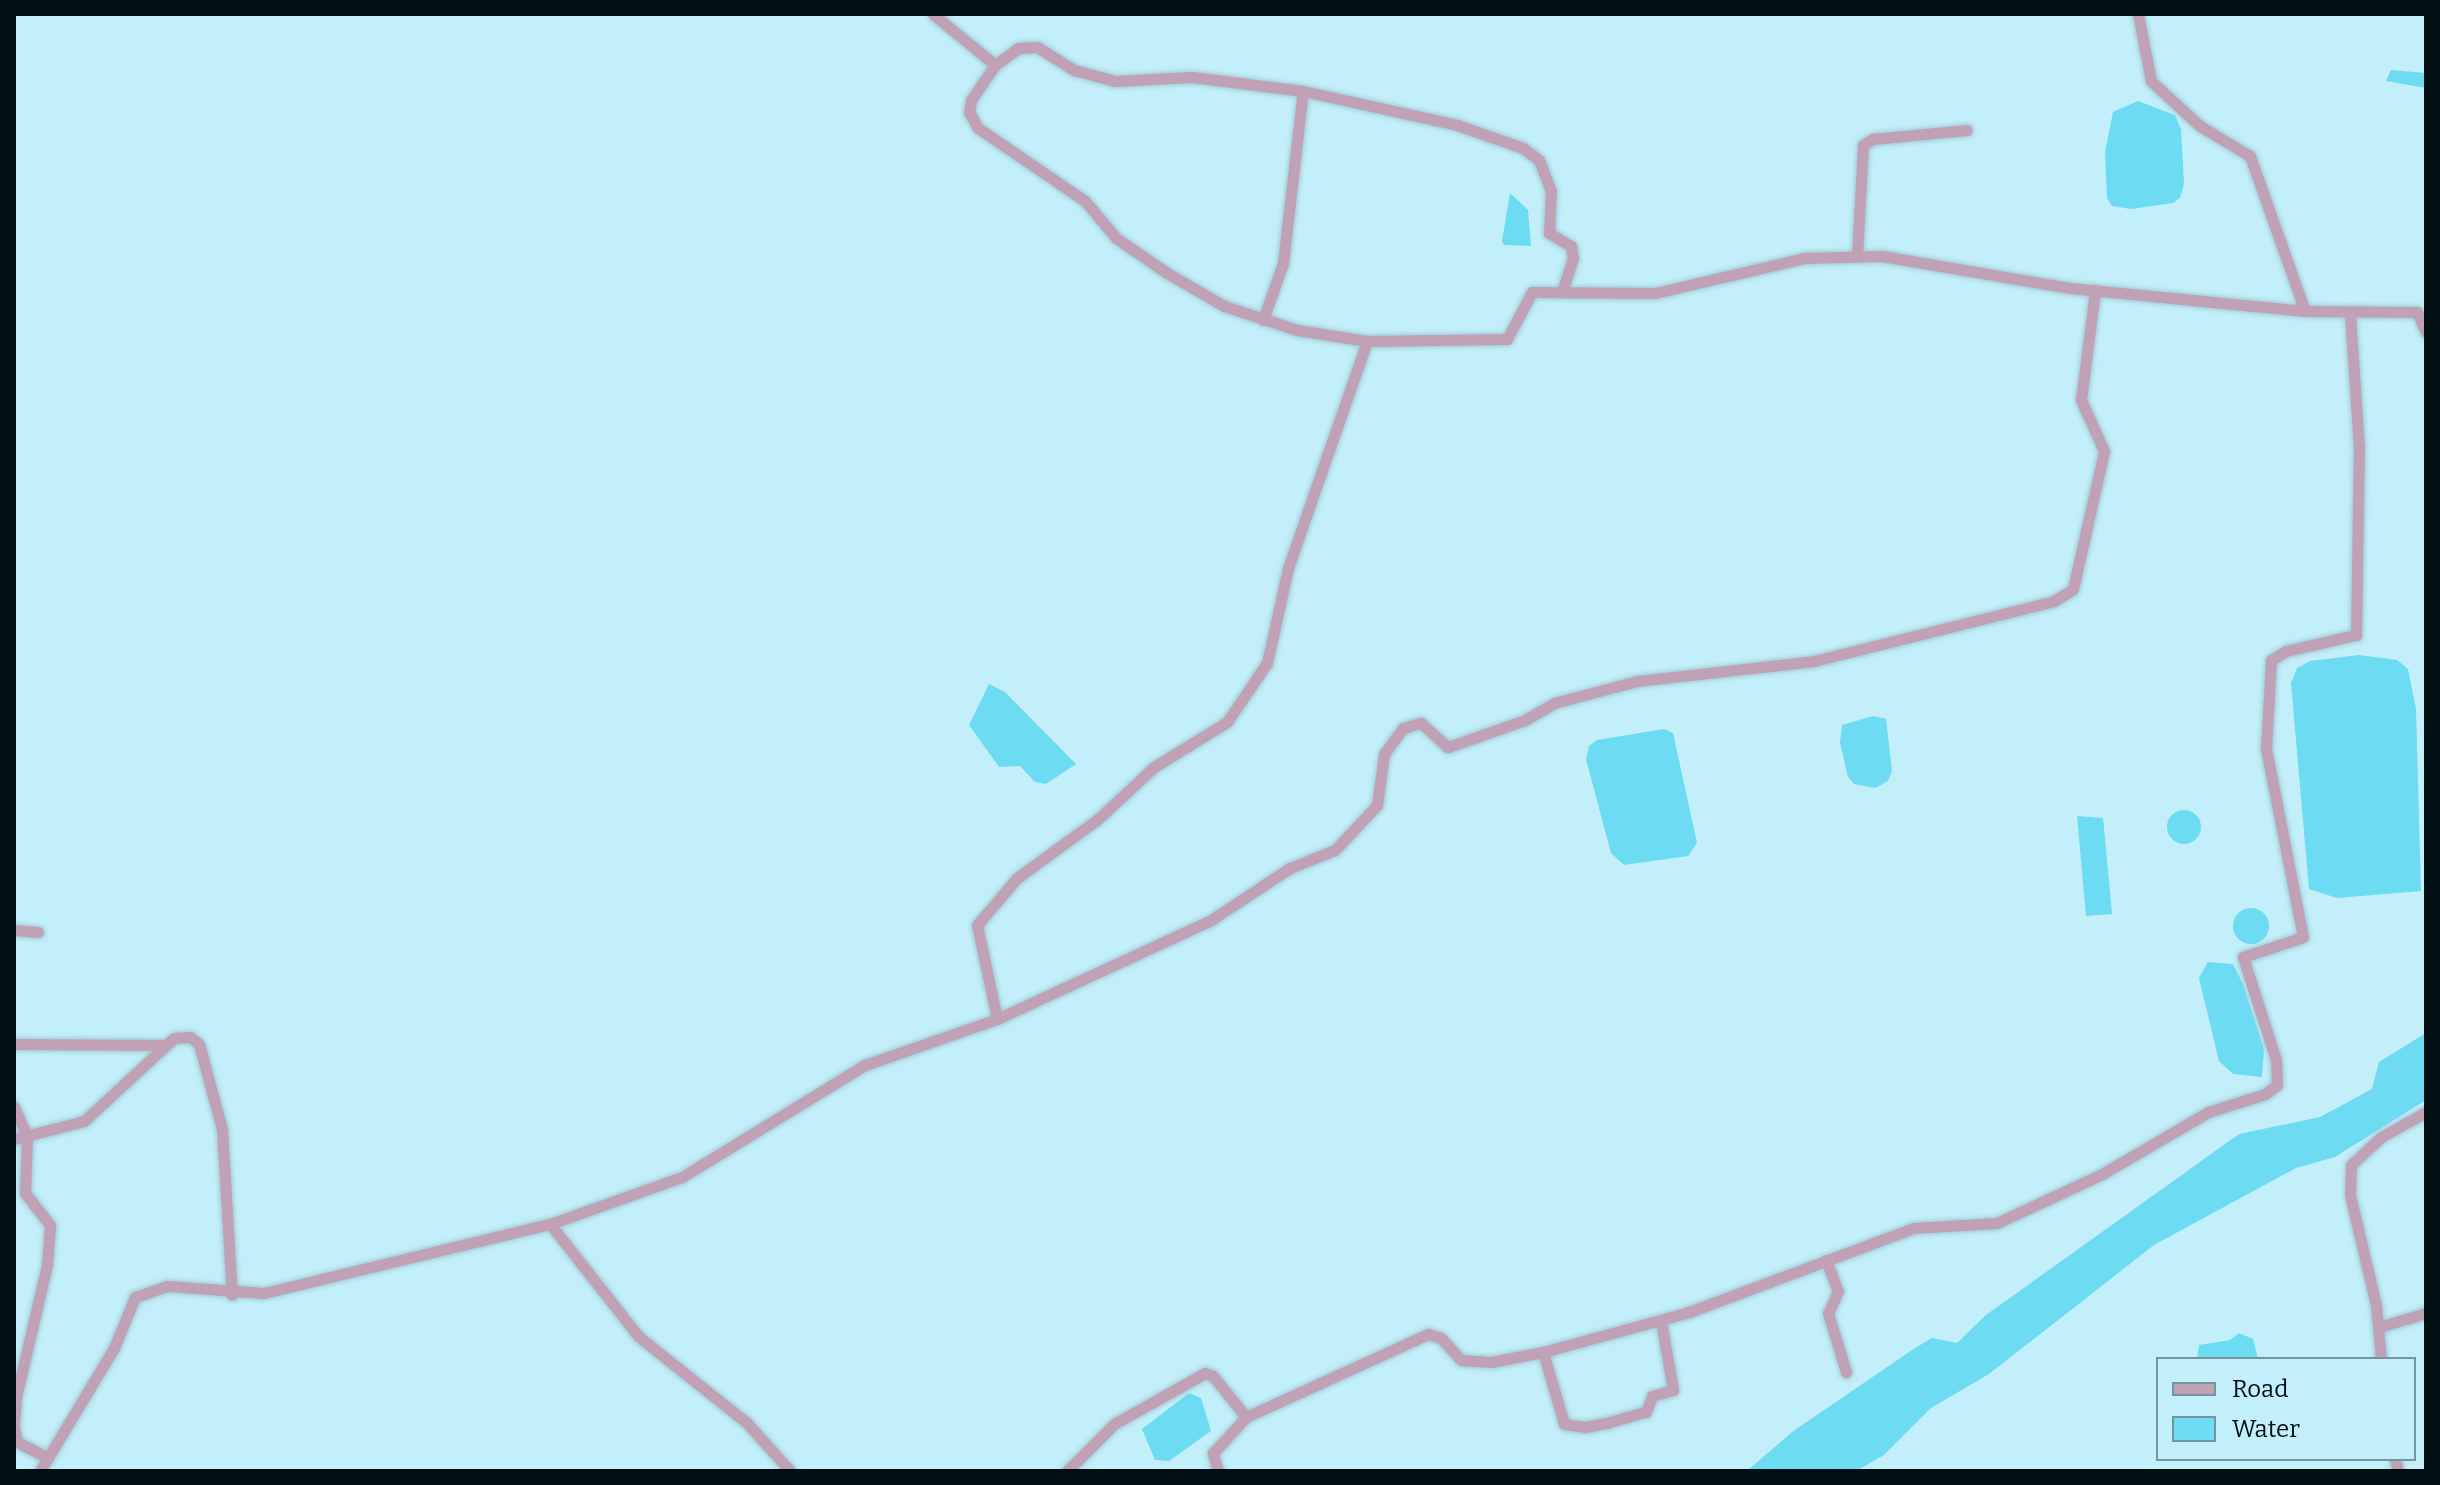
<!DOCTYPE html>
<style>
body{margin:0}
#map{position:relative;width:2440px;height:1485px;overflow:hidden;background:#c2effa;font-family:Bitter,serif}
div>[style]{position:absolute}
[style*='--x']{left:calc(var(--x)*1px);top:calc(var(--y)*1px);width:calc(var(--w)*1px);rotate:calc(var(--a)*1deg)}
.water>*{inset:0;background:#6ddbf2}
.round{border-radius:50%}
.roads{filter:drop-shadow(0 0 2px #a3cbd5) drop-shadow(0 0 2px #a3cbd5)}
.minor>*{height:11px;margin:-5.5px;padding:0 5.5px;transform-origin:5.5px;border-radius:5.5px;background:#c1a1b6}
span{translate:-50% -50%;white-space:nowrap;text-align:center;line-height:1.15;-webkit-text-stroke:6px #c2effa;paint-order:stroke}
.frame{position:absolute;inset:0;border:16px solid #010e12;pointer-events:none}
.legend{position:absolute;left:2156px;top:1357px;width:260px;height:104px;box-sizing:border-box;background:#c2effa;border:2px solid #75959d;margin:0;padding:10px 14px;list-style:none;font-size:24px;color:#010e12}
.legend li{display:flex;align-items:center;gap:16px;height:40px}
.legend b{width:40px;border:2px solid #75959d}
</style>
<div id="map">
<div class="water">
<div style="clip-path:polygon(2391px 70px,2426px 73px,2426px 88px,2386px 81px)"></div>
<div style="clip-path:polygon(2138px 101px,2175px 115px,2181px 129px,2184px 184px,2180px 198px,2173px 203px,2131px 209px,2112px 206px,2107px 198px,2105px 152px,2113px 112px)"></div>
<div style="clip-path:polygon(1510px 193px,1528px 210px,1531px 246px,1504px 245px,1502px 241px)"></div>
<div style="clip-path:polygon(2359px 655px,2397px 660px,2408px 669px,2416px 709px,2421px 891px,2337px 898px,2309px 889px,2291px 683px,2297px 668px,2310px 661px)"></div>
<div style="clip-path:polygon(989px 684px,1005px 692px,1076px 764px,1046px 784px,1035px 782px,1020px 766px,999px 767px,969px 725px)"></div>
<div style="clip-path:polygon(1873px 716px,1886px 719px,1892px 771px,1888px 781px,1875px 788px,1854px 784px,1848px 777px,1840px 743px,1842px 725px)"></div>
<div style="clip-path:polygon(1664px 729px,1673px 733px,1697px 843px,1688px 856px,1624px 865px,1611px 853px,1586px 759px,1589px 746px,1597px 740px)"></div>
<div class="round" style="left:2167px;top:810px;width:34px;height:34px"></div>
<div style="clip-path:polygon(2077px 816px,2103px 818px,2112px 914px,2086px 916px)"></div>
<div class="round" style="left:2233px;top:908px;width:36px;height:36px"></div>
<div style="clip-path:polygon(2208px 962px,2233px 964px,2243px 984px,2264px 1049px,2262px 1077px,2233px 1074px,2219px 1061px,2199px 978px)"></div>
<div style="clip-path:polygon(2426px 1033px,2426px 1100px,2335px 1157px,2296px 1168px,2154px 1245px,1989px 1374px,1931px 1408px,1884px 1455px,1856px 1471px,1747px 1471px,1792px 1432px,1915px 1348px,1932px 1338px,1957px 1343px,1986px 1315px,2239px 1134px,2320px 1117px,2372px 1089px,2379px 1062px)"></div>
<div style="clip-path:polygon(2239px 1333px,2253px 1339px,2258px 1359px,2197px 1359px,2199px 1345px,2230px 1340px)"></div>
<div style="clip-path:polygon(1189px 1393px,1201px 1398px,1211px 1431px,1169px 1461px,1155px 1460px,1142px 1429px)"></div>
</div>
<div class="roads">
<div class="minor">
<div style="--x:933;--y:14;--w:80;--a:39.4"></div>
<div style="--x:995;--y:65;--w:42;--a:124.4"></div>
<div style="--x:971;--y:100;--w:12;--a:99"></div>
<div style="--x:969;--y:112;--w:18;--a:61"></div>
<div style="--x:978;--y:128;--w:130;--a:34.3"></div>
<div style="--x:1085;--y:201;--w:48;--a:50"></div>
<div style="--x:1116;--y:238;--w:62;--a:34.5"></div>
<div style="--x:1167;--y:273;--w:66;--a:30.1"></div>
<div style="--x:1224;--y:306;--w:77;--a:18.2"></div>
<div style="--x:1297;--y:330;--w:71;--a:8.9"></div>
<div style="--x:1367;--y:341;--w:140;--a:-0.8"></div>
<div style="--x:1507;--y:339;--w:53;--a:-62"></div>
<div style="--x:1532;--y:292;--w:123;--a:0.5"></div>
<div style="--x:1655;--y:293;--w:153;--a:-13.2"></div>
<div style="--x:1804;--y:258;--w:78;--a:-1.5"></div>
<div style="--x:1882;--y:256;--w:191;--a:9.7"></div>
<div style="--x:2070;--y:288;--w:236;--a:5.6"></div>
<div style="--x:2305;--y:311;--w:112;--a:0.5"></div>
<div style="--x:2417;--y:312;--w:22;--a:66"></div>
<div style="--x:2138;--y:14;--w:68;--a:79"></div>
<div style="--x:2151;--y:81;--w:67;--a:42.6"></div>
<div style="--x:2200;--y:126;--w:58;--a:31"></div>
<div style="--x:2250;--y:156;--w:164;--a:70.5"></div>
<div style="--x:995;--y:65;--w:29;--a:-36"></div>
<div style="--x:1018;--y:48;--w:19;--a:-3"></div>
<div style="--x:1037;--y:47;--w:44;--a:31.9"></div>
<div style="--x:1074;--y:70;--w:42;--a:15"></div>
<div style="--x:1115;--y:81;--w:77;--a:-3"></div>
<div style="--x:1192;--y:77;--w:112;--a:7.2"></div>
<div style="--x:1857;--y:256;--w:111;--a:-86.9"></div>
<div style="--x:1863;--y:145;--w:12;--a:-31"></div>
<div style="--x:1873;--y:139;--w:94;--a:-5.5"></div>
<div style="--x:1263;--y:320;--w:60;--a:-70.7"></div>
<div style="--x:1283;--y:263;--w:173;--a:-83.4"></div>
<div style="--x:1303;--y:91;--w:158;--a:12.4"></div>
<div style="--x:1457;--y:125;--w:70;--a:19.2"></div>
<div style="--x:1523;--y:148;--w:20;--a:37"></div>
<div style="--x:1539;--y:160;--w:33;--a:69"></div>
<div style="--x:1551;--y:191;--w:42;--a:92.7"></div>
<div style="--x:1549;--y:233;--w:26;--a:31"></div>
<div style="--x:1571;--y:246;--w:12;--a:81"></div>
<div style="--x:1573;--y:258;--w:35;--a:108"></div>
<div style="--x:14;--y:930;--w:24;--a:5"></div>
<div style="--x:997;--y:1019;--w:236;--a:-24.8"></div>
<div style="--x:1211;--y:920;--w:95;--a:-33.4"></div>
<div style="--x:1290;--y:868;--w:48;--a:-21.8"></div>
<div style="--x:1335;--y:850;--w:62;--a:-47"></div>
<div style="--x:1377;--y:805;--w:51;--a:-82.2"></div>
<div style="--x:1384;--y:754;--w:32;--a:-54"></div>
<div style="--x:1403;--y:728;--w:19;--a:-16"></div>
<div style="--x:1421;--y:723;--w:36;--a:42"></div>
<div style="--x:1448;--y:747;--w:82;--a:-19.3"></div>
<div style="--x:1525;--y:720;--w:34;--a:-30"></div>
<div style="--x:1554;--y:703;--w:86;--a:-14.8"></div>
<div style="--x:1637;--y:681;--w:178;--a:-6.4"></div>
<div style="--x:1814;--y:661;--w:247;--a:-14"></div>
<div style="--x:2054;--y:601;--w:22;--a:-32"></div>
<div style="--x:2073;--y:589;--w:141;--a:-77.3"></div>
<div style="--x:2104;--y:451;--w:56;--a:-114.3"></div>
<div style="--x:2081;--y:400;--w:111;--a:-82.7"></div>
<div style="--x:14;--y:1044;--w:150;--a:0.4"></div>
<div style="--x:14;--y:1107;--w:32;--a:66"></div>
<div style="--x:27;--y:1137;--w:56;--a:92"></div>
<div style="--x:25;--y:1193;--w:41;--a:52"></div>
<div style="--x:50;--y:1225;--w:40;--a:94.3"></div>
<div style="--x:47;--y:1265;--w:136;--a:103.2"></div>
<div style="--x:16;--y:1397;--w:30;--a:94"></div>
<div style="--x:14;--y:1427;--w:15;--a:79"></div>
<div style="--x:17;--y:1442;--w:35;--a:27"></div>
<div style="--x:14;--y:1139;--w:72;--a:-14.4"></div>
<div style="--x:84;--y:1121;--w:122;--a:-42.7"></div>
<div style="--x:174;--y:1038;--w:16;--a:-4"></div>
<div style="--x:190;--y:1037;--w:11;--a:38"></div>
<div style="--x:199;--y:1044;--w:88;--a:74.9"></div>
<div style="--x:222;--y:1129;--w:166;--a:86.6"></div>
<div style="--x:550;--y:1224;--w:142;--a:51.8"></div>
<div style="--x:638;--y:1336;--w:139;--a:38.6"></div>
<div style="--x:747;--y:1423;--w:64;--a:48.1"></div>
<div style="--x:1826;--y:1260;--w:33;--a:69"></div>
<div style="--x:1838;--y:1291;--w:24;--a:114"></div>
<div style="--x:1828;--y:1313;--w:62;--a:73"></div>
<div style="--x:2379;--y:1327;--w:49;--a:-16.6"></div>
<div style="--x:1543;--y:1352;--w:75;--a:73.7"></div>
<div style="--x:1564;--y:1424;--w:21;--a:8"></div>
<div style="--x:1585;--y:1427;--w:25;--a:-11"></div>
<div style="--x:1610;--y:1422;--w:37;--a:-16"></div>
<div style="--x:1646;--y:1412;--w:17;--a:-69"></div>
<div style="--x:1652;--y:1396;--w:22;--a:-16"></div>
<div style="--x:1673;--y:1390;--w:70;--a:-99.9"></div>
<div style="--x:2381;--y:1359;--w:54;--a:-95.3"></div>
<div style="--x:2376;--y:1305;--w:113;--a:-103.3"></div>
<div style="--x:2350;--y:1195;--w:30;--a:-88"></div>
<div style="--x:2351;--y:1165;--w:41;--a:-43"></div>
<div style="--x:2381;--y:1137;--w:51;--a:-29.1"></div>
<div style="--x:2395;--y:1459;--w:12;--a:76"></div>
<div style="--x:40;--y:1471;--w:144;--a:-59"></div>
<div style="--x:114;--y:1348;--w:55;--a:-67.6"></div>
<div style="--x:135;--y:1297;--w:34;--a:-19"></div>
<div style="--x:167;--y:1286;--w:97;--a:4.1"></div>
<div style="--x:264;--y:1293;--w:294;--a:-13.6"></div>
<div style="--x:550;--y:1224;--w:140;--a:-19.6"></div>
<div style="--x:682;--y:1177;--w:215;--a:-31.5"></div>
<div style="--x:865;--y:1065;--w:140;--a:-19.2"></div>
<div style="--x:997;--y:1019;--w:96;--a:-102"></div>
<div style="--x:977;--y:925;--w:62;--a:-49.6"></div>
<div style="--x:1017;--y:878;--w:100;--a:-36.1"></div>
<div style="--x:1098;--y:819;--w:76;--a:-42.9"></div>
<div style="--x:1154;--y:767;--w:86;--a:-31.7"></div>
<div style="--x:1227;--y:722;--w:71;--a:-55.9"></div>
<div style="--x:1267;--y:663;--w:97;--a:-77.5"></div>
<div style="--x:1288;--y:568;--w:240;--a:-70.8"></div>
<div style="--x:1067;--y:1471;--w:66;--a:-45"></div>
<div style="--x:1114;--y:1424;--w:104;--a:-29.3"></div>
<div style="--x:1205;--y:1373;--w:9;--a:21"></div>
<div style="--x:1213;--y:1376;--w:53;--a:51.2"></div>
<div style="--x:1218;--y:1471;--w:19;--a:-106"></div>
<div style="--x:1213;--y:1453;--w:49;--a:-47.5"></div>
<div style="--x:1246;--y:1417;--w:200;--a:-24.5"></div>
<div style="--x:1428;--y:1334;--w:14;--a:17"></div>
<div style="--x:1441;--y:1338;--w:30;--a:48"></div>
<div style="--x:1461;--y:1360;--w:30;--a:4"></div>
<div style="--x:1491;--y:1362;--w:53;--a:-10.9"></div>
<div style="--x:1543;--y:1352;--w:151;--a:-15.3"></div>
<div style="--x:1689;--y:1312;--w:240;--a:-20.5"></div>
<div style="--x:1914;--y:1228;--w:83;--a:-3.4"></div>
<div style="--x:1997;--y:1223;--w:116;--a:-25"></div>
<div style="--x:2102;--y:1174;--w:123;--a:-30.3"></div>
<div style="--x:2208;--y:1112;--w:60;--a:-17.5"></div>
<div style="--x:2265;--y:1094;--w:15;--a:-37"></div>
<div style="--x:2277;--y:1085;--w:25;--a:-92"></div>
<div style="--x:2276;--y:1060;--w:108;--a:-107.8"></div>
<div style="--x:2243;--y:957;--w:63;--a:-18.4"></div>
<div style="--x:2303;--y:937;--w:192;--a:-101.1"></div>
<div style="--x:2266;--y:749;--w:89;--a:-86.8"></div>
<div style="--x:2271;--y:660;--w:17;--a:-31"></div>
<div style="--x:2286;--y:651;--w:72;--a:-12.9"></div>
<div style="--x:2356;--y:635;--w:186;--a:-89.1"></div>
<div style="--x:2359;--y:449;--w:137;--a:-93.8"></div>
</div>
</div>
<div class="frame"></div>
<ul class="legend">
<li><b style="height:10px;background:#c1a1b6"></b>Road</li>
<li><b style="height:22px;background:#6ddbf2"></b>Water</li>
</ul>
</div>
